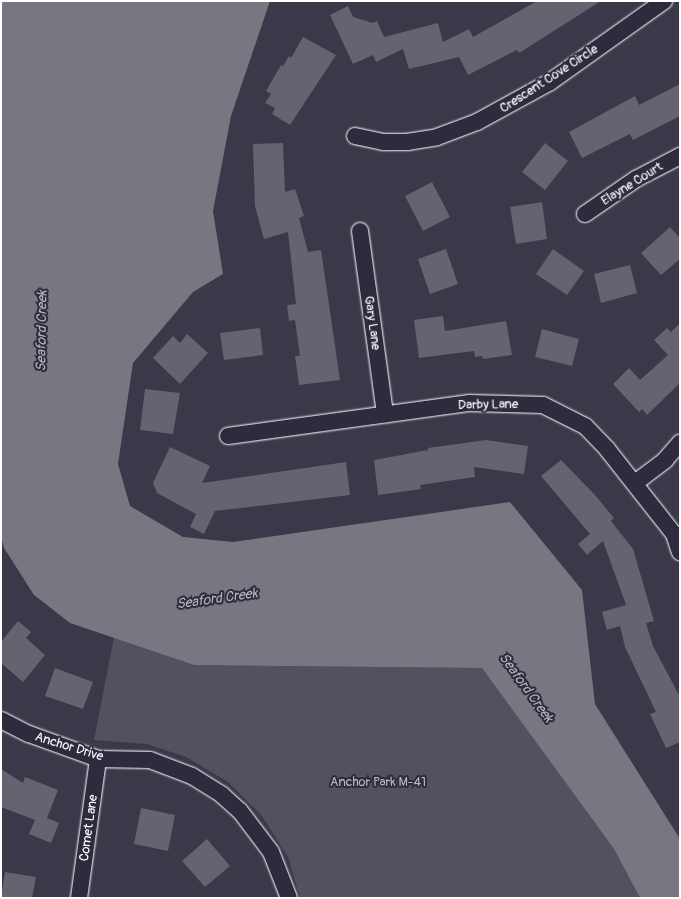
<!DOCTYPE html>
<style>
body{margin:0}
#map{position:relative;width:681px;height:899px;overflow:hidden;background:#3c3749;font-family:Pangolin,sans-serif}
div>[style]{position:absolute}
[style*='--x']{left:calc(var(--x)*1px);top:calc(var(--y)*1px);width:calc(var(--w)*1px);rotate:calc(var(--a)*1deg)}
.green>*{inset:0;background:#555060}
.water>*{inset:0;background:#797682}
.building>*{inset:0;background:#666270}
.roads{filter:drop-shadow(0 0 1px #fff) drop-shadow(0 0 1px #fff)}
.minor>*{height:16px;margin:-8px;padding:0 8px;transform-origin:8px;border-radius:8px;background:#2f2a3d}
span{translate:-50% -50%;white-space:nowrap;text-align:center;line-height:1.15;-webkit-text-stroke:4px #2f2a3d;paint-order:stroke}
.street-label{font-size:13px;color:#fff}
.park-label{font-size:13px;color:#bbb9bf}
.water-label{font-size:14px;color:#b5b4ba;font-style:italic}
.frame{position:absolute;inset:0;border:2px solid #fff;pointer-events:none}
</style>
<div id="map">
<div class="green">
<div style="clip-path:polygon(114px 637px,194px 665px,482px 668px,614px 849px,640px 898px,300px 898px,288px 857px,262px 816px,228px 782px,186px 757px,147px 744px,94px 740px)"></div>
</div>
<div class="water">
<div style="clip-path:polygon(1px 1px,270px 1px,231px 116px,213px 211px,223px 274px,193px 292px,133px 363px,118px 464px,130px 506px,183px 537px,233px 542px,510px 502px,582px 590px,595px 704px,680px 839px,680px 898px,640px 898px,614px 849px,482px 668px,194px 665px,70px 623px,34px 595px,4px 548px,1px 536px)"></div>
</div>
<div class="building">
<div style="clip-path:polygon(537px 1px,601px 1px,519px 53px,517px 50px,468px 75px,459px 57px,409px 69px,403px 49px,376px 62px,373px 55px,353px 64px,330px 15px,348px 6px,353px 17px,373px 23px,377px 21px,384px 37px,438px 23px,443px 42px,469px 29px,473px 37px)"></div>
<div style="clip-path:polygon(303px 37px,336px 55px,290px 125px,272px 114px,275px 108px,265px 103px,271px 94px,266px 91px,281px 65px,283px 66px,289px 56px,291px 58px)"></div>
<div style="clip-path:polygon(680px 84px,680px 116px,633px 140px,630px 134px,582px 158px,569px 132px,635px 96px,639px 105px)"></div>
<div style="clip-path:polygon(283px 143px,285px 192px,295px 189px,304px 216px,299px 218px,308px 252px,321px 250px,340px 380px,299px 385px,295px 356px,300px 356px,295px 320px,289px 321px,287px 305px,296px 304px,288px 232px,264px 239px,255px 206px,253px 144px)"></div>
<div style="clip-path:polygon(545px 143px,568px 161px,545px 190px,522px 172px)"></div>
<div style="clip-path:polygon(432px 182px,450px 217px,423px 231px,405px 196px)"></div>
<div style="clip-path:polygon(542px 202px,547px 239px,516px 244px,510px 207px)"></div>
<div style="clip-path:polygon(670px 227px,680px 238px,680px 259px,661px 275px,641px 253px)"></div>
<div style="clip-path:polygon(446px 249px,458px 284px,430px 294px,418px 259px)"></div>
<div style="clip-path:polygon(553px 249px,584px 271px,567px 295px,536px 274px)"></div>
<div style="clip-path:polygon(630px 265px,637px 293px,601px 303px,594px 274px)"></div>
<div style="clip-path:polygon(443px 316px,445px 331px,506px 321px,512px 355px,483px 359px,482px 356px,475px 357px,474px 351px,419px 358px,414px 320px)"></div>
<div style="clip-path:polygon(680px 323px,680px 383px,647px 415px,642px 409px,639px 412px,613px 384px,629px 368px,640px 380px,668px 355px,654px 340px,667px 328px,671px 332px)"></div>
<div style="clip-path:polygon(260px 328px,263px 355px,224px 360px,220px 333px)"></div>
<div style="clip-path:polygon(542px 329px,579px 339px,572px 366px,535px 357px)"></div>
<div style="clip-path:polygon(187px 334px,208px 353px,180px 384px,153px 358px,173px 336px,180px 343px)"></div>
<div style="clip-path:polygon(145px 389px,180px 393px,173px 434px,140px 430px)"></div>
<div style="clip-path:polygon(486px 440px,528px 446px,524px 474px,474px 467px,475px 477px,420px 485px,421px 489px,378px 495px,374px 460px,428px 450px,428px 448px)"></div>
<div style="clip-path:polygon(170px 447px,210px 466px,202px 483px,346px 462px,350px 495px,215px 511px,204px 534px,190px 527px,196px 514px,157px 493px,153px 483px)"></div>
<div style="clip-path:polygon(561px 460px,595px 495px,614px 518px,611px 521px,633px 549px,654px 621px,646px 623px,653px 646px,680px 697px,680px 742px,666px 748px,650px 714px,656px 712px,625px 647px,620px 626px,607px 630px,602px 612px,626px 605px,603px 541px,587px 555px,578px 544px,590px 534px,541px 476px)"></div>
<div style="clip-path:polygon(18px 621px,31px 632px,26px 638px,45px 655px,23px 682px,1px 663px,1px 642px)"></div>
<div style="clip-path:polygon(55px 668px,93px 682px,83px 709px,45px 696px)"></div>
<div style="clip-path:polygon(1px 769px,23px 783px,25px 777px,58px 790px,47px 818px,59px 823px,51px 843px,29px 834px,35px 820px,1px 807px)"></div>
<div style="clip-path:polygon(141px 808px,175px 815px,168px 851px,134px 844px)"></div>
<div style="clip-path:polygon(207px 839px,230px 866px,205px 887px,182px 861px)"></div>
<div style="clip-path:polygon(5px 872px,36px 877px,32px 898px,1px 898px)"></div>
</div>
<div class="roads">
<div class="minor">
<div style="--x:355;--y:136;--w:30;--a:12"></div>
<div style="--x:384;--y:142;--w:23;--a:0"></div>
<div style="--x:407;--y:142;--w:30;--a:-9"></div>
<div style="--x:437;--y:137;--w:43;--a:-20.6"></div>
<div style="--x:477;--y:122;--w:83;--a:-28.7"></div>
<div style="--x:550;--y:82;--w:140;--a:-35.4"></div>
<div style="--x:585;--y:214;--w:62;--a:-34.5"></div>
<div style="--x:636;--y:179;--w:50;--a:-27.6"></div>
<div style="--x:360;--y:231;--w:185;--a:82.2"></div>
<div style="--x:228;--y:436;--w:244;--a:-7.8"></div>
<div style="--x:470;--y:403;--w:73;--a:1.6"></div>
<div style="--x:543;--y:405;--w:47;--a:26.6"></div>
<div style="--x:585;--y:426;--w:32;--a:46"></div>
<div style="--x:607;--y:449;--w:108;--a:51.8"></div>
<div style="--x:674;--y:534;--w:19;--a:72"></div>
<div style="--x:635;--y:483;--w:38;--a:-37"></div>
<div style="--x:665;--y:460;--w:23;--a:-49"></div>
<div style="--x:1;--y:720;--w:31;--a:27"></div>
<div style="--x:29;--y:734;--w:73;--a:19.9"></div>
<div style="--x:98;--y:759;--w:52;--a:1.1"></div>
<div style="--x:150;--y:760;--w:45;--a:20.9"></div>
<div style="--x:192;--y:776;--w:36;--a:32"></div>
<div style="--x:222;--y:795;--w:24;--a:42"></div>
<div style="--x:240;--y:811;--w:51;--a:52.9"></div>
<div style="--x:271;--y:852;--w:49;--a:68.6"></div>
<div style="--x:79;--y:898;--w:140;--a:-82.2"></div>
</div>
</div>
<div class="street-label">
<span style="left:549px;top:79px;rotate:-33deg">Crescent Cove Circle</span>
<span style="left:632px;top:184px;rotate:-32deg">Elayne Court</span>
<span style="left:372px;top:323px;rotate:82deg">Gary Lane</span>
<span style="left:488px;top:405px;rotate:-1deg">Darby Lane</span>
<span style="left:69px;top:747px;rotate:17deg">Anchor Drive</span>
<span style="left:89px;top:828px;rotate:-82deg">Comet Lane</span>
</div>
<div class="park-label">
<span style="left:378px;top:782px">Anchor Park M-41</span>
</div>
<div class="water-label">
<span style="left:42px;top:331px;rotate:-89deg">Seaford Creek</span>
<span style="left:217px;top:599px;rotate:-8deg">Seaford Creek</span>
<span style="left:526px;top:688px;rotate:54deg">Seaford Creek</span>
</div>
<div class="frame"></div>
</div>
